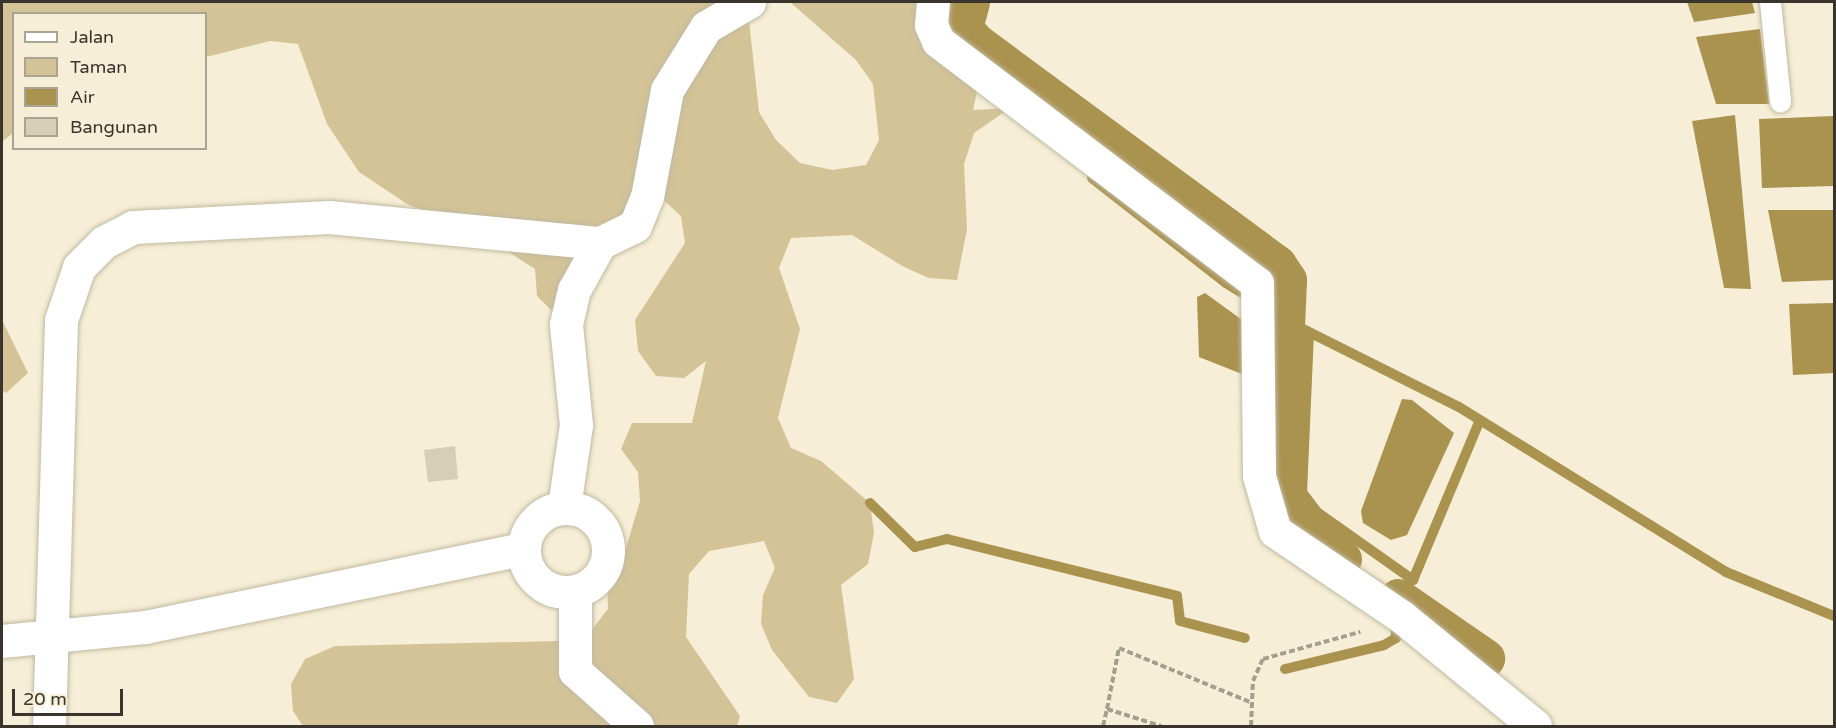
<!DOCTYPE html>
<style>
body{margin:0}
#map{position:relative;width:1836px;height:728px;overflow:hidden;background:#f6eed6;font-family:"Varela Round",sans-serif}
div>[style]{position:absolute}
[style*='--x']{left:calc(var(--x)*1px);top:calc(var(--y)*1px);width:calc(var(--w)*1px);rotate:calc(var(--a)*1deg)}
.green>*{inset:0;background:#d3c397}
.water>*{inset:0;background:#aa924f}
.stream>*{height:10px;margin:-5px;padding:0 5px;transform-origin:5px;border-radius:5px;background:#aa924f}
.canal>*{height:39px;margin:-19.5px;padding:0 19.5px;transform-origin:19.5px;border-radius:19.5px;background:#aa924f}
.building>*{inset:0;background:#d6ceb7}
.path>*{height:4px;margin-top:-2px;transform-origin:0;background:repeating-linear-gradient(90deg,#a49e8c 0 6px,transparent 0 9px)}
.roads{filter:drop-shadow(0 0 2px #c1b9a2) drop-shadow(0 0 2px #c1b9a2)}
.service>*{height:21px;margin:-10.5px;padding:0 10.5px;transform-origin:10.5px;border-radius:10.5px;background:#fff}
.minor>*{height:33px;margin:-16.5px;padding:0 16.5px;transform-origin:16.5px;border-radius:16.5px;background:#fff}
.minor>.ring{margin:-16.5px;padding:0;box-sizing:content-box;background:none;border:33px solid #fff;border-radius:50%}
span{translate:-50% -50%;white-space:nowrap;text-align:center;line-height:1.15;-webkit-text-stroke:6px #f6eed6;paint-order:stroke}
.frame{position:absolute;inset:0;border:3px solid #39352c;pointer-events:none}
.legend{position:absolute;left:12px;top:12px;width:195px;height:138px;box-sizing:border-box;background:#f6eed6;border:2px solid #aaa492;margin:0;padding:8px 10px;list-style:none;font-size:18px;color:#39352c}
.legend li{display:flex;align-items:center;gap:12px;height:30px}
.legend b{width:30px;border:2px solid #aaa492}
.scale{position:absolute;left:12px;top:689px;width:111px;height:27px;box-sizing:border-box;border:3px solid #39352c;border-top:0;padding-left:8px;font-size:18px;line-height:21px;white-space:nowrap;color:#39352c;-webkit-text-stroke:4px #f6eed6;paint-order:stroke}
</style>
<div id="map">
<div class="green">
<div style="clip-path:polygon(2px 2px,747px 2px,759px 112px,776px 140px,800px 163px,832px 170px,866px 165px,879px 140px,873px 84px,856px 60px,790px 2px,951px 2px,968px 10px,963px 28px,984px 59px,973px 110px,1010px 108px,974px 133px,964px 164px,967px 229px,957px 280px,929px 278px,904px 267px,852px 235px,791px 238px,779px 268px,800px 329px,778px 418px,791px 448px,821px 461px,870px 503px,874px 533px,868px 564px,841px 585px,854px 679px,837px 703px,809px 697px,772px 650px,761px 624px,763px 595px,775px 568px,764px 541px,709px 551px,689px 574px,686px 637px,740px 716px,737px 726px,303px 726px,293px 711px,291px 684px,305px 659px,335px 646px,559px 641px,589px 633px,608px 609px,607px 582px,623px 558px,640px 501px,638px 472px,621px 449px,632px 423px,692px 423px,706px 361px,684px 378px,656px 376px,638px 351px,635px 320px,685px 243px,681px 216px,660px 197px,634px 213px,604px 271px,558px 317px,537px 296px,535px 269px,485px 237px,407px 204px,359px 172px,327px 124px,298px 44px,270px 41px,206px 57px,206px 14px,14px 14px,13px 133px,2px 142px)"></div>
<div style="clip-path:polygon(2px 320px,28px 373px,6px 393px,2px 390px)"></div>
</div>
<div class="water">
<div style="clip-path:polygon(1687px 2px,1752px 2px,1755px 13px,1694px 22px)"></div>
<div style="clip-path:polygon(1760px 29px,1769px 104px,1716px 104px,1696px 37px)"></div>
<div style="clip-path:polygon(1735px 115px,1751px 289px,1724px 288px,1692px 121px)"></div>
<div style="clip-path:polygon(1834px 116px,1834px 186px,1762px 188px,1759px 119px)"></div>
<div style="clip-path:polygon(1768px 210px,1834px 210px,1834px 280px,1782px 282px)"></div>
<div style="clip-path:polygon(1205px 293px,1260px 333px,1252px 378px,1199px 357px,1197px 297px)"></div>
<div style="clip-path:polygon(1834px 303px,1834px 373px,1793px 375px,1789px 304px)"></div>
<div style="clip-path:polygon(1402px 399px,1412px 400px,1454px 433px,1407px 535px,1391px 540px,1363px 523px,1361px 511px)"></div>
</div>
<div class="stream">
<div style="--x:1092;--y:178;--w:170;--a:38.1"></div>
<div style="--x:1226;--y:283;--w:74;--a:31.8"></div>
<div style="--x:1289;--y:322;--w:190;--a:26.6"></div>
<div style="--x:1459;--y:407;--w:314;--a:31.7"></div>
<div style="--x:1726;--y:572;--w:117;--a:22.2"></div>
<div style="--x:1309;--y:333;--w:159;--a:92.5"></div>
<div style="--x:1302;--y:492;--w:25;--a:53"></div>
<div style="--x:1317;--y:512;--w:118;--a:35.3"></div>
<div style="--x:1413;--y:580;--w:173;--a:-67.3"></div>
<div style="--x:870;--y:503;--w:63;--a:44.4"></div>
<div style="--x:915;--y:547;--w:33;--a:-14"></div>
<div style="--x:947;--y:539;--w:237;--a:13.9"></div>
<div style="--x:1177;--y:596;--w:25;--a:83"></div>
<div style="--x:1180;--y:621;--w:67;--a:14.7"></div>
<div style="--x:1285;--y:669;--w:102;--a:-13.6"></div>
<div style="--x:1384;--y:645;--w:14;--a:-30"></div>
<div style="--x:1396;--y:638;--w:18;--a:-93"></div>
</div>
<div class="canal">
<div style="--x:970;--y:2;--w:27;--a:105"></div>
<div style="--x:963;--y:28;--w:18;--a:49"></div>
<div style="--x:975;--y:42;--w:375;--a:36.4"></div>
<div style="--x:1277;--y:265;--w:18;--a:56"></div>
<div style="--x:1287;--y:280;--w:207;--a:92.5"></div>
<div style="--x:1278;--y:487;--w:31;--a:71"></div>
<div style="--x:1288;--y:516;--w:69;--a:38.5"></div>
<div style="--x:1398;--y:598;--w:106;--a:34.6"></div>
</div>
<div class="building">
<div style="clip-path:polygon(455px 446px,458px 479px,428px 482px,424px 450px)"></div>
</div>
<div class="path">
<div style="--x:1107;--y:709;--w:62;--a:-78.9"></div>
<div style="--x:1119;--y:648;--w:142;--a:22.4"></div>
<div style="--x:1103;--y:726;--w:17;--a:-77"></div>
<div style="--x:1107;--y:709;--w:57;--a:17.5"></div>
<div style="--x:1251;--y:726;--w:45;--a:-87.5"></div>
<div style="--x:1253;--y:681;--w:24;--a:-66"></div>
<div style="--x:1263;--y:659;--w:101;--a:-15.6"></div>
</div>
<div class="roads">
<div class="service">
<div style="--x:1770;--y:2;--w:100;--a:84.2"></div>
</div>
<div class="minor">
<div style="--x:933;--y:2;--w:23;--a:95"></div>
<div style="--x:931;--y:25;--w:17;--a:66"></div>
<div style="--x:938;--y:41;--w:400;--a:37.2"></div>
<div style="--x:1257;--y:283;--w:193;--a:89.4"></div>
<div style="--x:1259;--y:476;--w:57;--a:73.8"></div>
<div style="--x:1275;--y:531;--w:153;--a:34.1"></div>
<div style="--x:1402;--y:617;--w:172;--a:39.3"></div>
<div style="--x:564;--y:507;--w:83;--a:-81.7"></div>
<div style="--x:576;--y:425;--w:101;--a:-95.7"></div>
<div style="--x:566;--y:324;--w:35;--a:-77"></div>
<div style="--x:574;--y:290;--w:54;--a:-61"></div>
<div style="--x:600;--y:243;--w:39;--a:-26"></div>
<div style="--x:635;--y:226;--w:31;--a:-68"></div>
<div style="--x:647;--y:197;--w:109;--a:-79.4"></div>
<div style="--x:667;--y:90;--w:74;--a:-58.2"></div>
<div style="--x:706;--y:27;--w:50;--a:-30.2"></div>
<div class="ring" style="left:524px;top:508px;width:51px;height:51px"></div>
<div style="--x:575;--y:593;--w:78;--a:90"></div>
<div style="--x:575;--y:671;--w:83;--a:41.6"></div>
<div style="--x:2;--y:641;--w:144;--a:-5.6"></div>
<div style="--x:145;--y:627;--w:385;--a:-11.7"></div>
<div style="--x:49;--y:726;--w:406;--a:-88.3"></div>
<div style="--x:61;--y:320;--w:56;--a:-71.2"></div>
<div style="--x:79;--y:267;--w:35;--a:-45"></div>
<div style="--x:104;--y:242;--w:33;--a:-27"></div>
<div style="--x:133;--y:227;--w:196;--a:-2.9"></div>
<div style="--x:329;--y:217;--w:272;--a:5.5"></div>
</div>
</div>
<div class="frame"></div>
<ul class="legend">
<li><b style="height:8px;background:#fff"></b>Jalan</li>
<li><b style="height:16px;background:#d3c397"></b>Taman</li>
<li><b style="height:16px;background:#aa924f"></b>Air</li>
<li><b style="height:16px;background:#d6ceb7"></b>Bangunan</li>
</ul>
<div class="scale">20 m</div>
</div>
